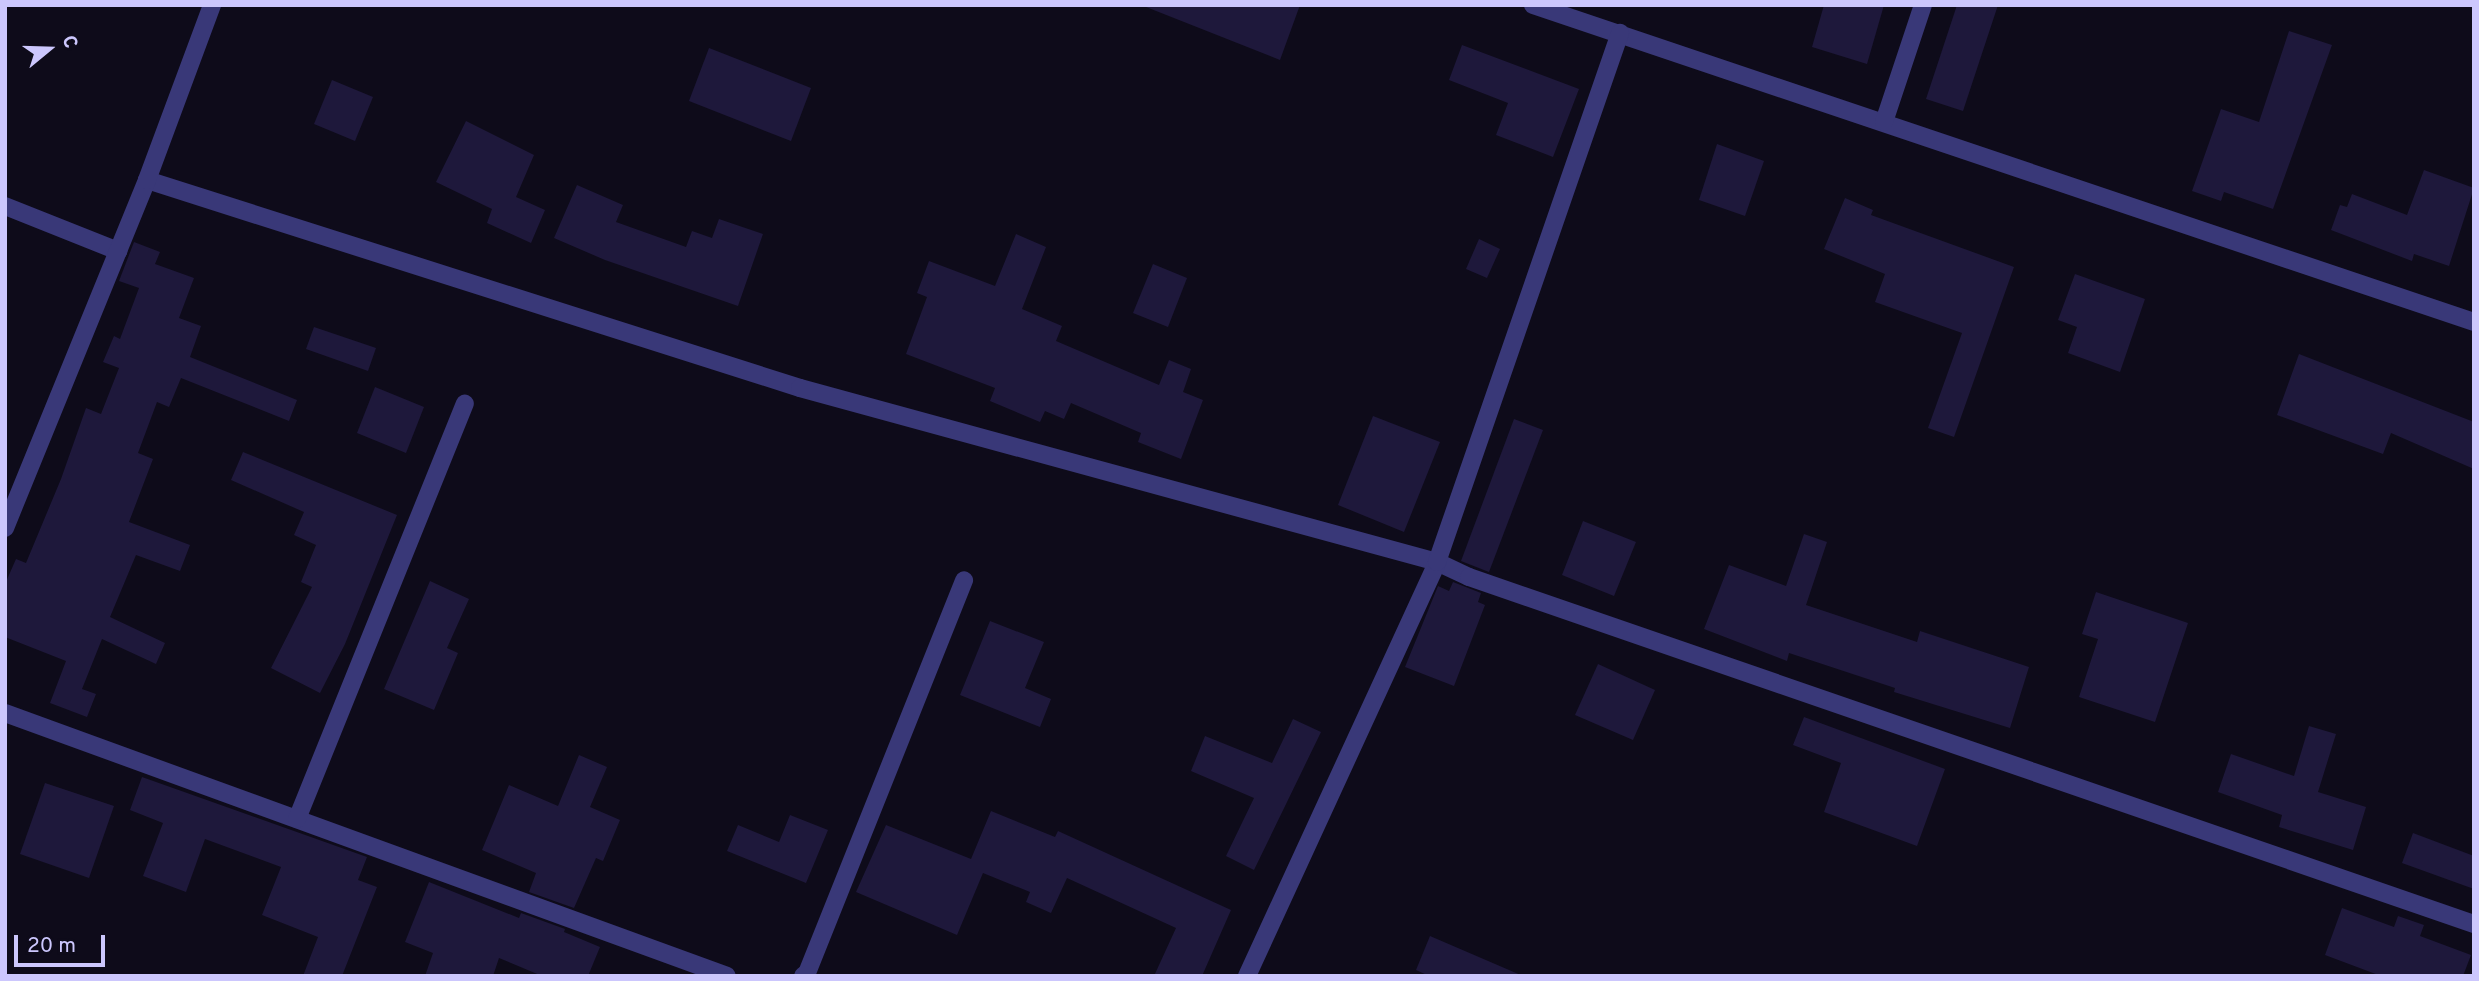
<!DOCTYPE html>
<meta charset="utf-8">
<style>
body{margin:0}
#map{position:relative;width:2479px;height:981px;overflow:hidden;background:#0e0b1a;font-family:Overpass,sans-serif}
div>[style]{position:absolute}
[style*='--x']{left:calc(var(--x)*1px);top:calc(var(--y)*1px);width:calc(var(--w)*1px);rotate:calc(var(--a)*1deg)}
.building>*{inset:0;background:#1e183b}
.street>*{height:18px;margin:-9px;padding:0 9px;transform-origin:9px;border-radius:9px;background:#393878}
span{translate:-50% -50%;white-space:nowrap;text-align:center;line-height:1.15;-webkit-text-stroke:5px #0e0b1a;paint-order:stroke}
.frame{position:absolute;inset:0;border:7px solid #ccc7fd;pointer-events:none}
.north{position:absolute;left:14px;top:14px;width:70px;height:70px;-webkit-text-stroke:5px #0e0b1a;paint-order:stroke;rotate:71deg;font-size:19px;font-weight:700;line-height:28px;text-align:center;color:#ccc7fd}
.north::after{content:'';display:block;margin:auto;width:24px;height:32px;background:#ccc7fd;clip-path:polygon(50% 0,100% 100%,50% 72%,0 100%)}
.scale{position:absolute;left:14px;top:935px;width:91px;height:32px;box-sizing:border-box;border:4px solid #ccc7fd;border-top:0;padding-left:9px;font-size:21px;line-height:24px;white-space:nowrap;color:#ccc7fd;-webkit-text-stroke:5px #0e0b1a;paint-order:stroke}
</style>
<div id="map">
<div class="building">
<div style="clip-path:polygon(1141px 5px,1300px 5px,1280px 60px)"></div>
<div style="clip-path:polygon(1824px 5px,1884px 5px,1867px 64px,1812px 47px)"></div>
<div style="clip-path:polygon(1957px 5px,1998px 5px,1963px 111px,1926px 99px)"></div>
<div style="clip-path:polygon(2289px 31px,2332px 45px,2273px 209px,2224px 192px,2221px 201px,2192px 191px,2221px 109px,2259px 122px)"></div>
<div style="clip-path:polygon(1462px 45px,1579px 89px,1553px 157px,1496px 135px,1508px 103px,1449px 80px)"></div>
<div style="clip-path:polygon(709px 48px,811px 88px,791px 141px,689px 101px)"></div>
<div style="clip-path:polygon(332px 80px,373px 97px,355px 141px,314px 124px)"></div>
<div style="clip-path:polygon(466px 121px,534px 155px,516px 197px,545px 210px,531px 243px,487px 223px,492px 209px,436px 182px)"></div>
<div style="clip-path:polygon(1717px 144px,1764px 161px,1745px 216px,1699px 200px)"></div>
<div style="clip-path:polygon(2424px 170px,2474px 188px,2449px 266px,2414px 254px,2412px 261px,2331px 230px,2340px 205px,2347px 207px,2352px 194px,2407px 215px)"></div>
<div style="clip-path:polygon(577px 185px,623px 205px,616px 222px,686px 247px,692px 231px,712px 238px,719px 219px,763px 234px,738px 306px,605px 260px,554px 238px)"></div>
<div style="clip-path:polygon(1845px 198px,1873px 210px,1871px 215px,2014px 267px,1954px 437px,1928px 428px,1962px 333px,1875px 302px,1885px 274px,1824px 249px)"></div>
<div style="clip-path:polygon(1016px 234px,1046px 247px,1022px 309px,1062px 326px,1056px 341px,1159px 385px,1169px 360px,1191px 369px,1183px 392px,1203px 400px,1181px 459px,1138px 442px,1141px 433px,1071px 403px,1064px 419px,1045px 411px,1040px 422px,990px 401px,995px 388px,906px 354px,927px 297px,917px 293px,929px 261px,995px 286px)"></div>
<div style="clip-path:polygon(1479px 239px,1500px 249px,1487px 278px,1466px 269px)"></div>
<div style="clip-path:polygon(134px 242px,160px 252px,155px 264px,194px 278px,179px 318px,201px 326px,190px 357px,297px 400px,289px 421px,181px 378px,169px 407px,157px 402px,138px 453px,153px 459px,129px 522px,190px 545px,180px 571px,136px 555px,110px 617px,165px 643px,156px 664px,102px 639px,82px 689px,96px 694px,87px 717px,50px 703px,66px 661px,5px 637px,5px 584px,16px 559px,26px 563px,61px 479px,86px 408px,101px 414px,119px 368px,103px 362px,114px 336px,120px 339px,139px 288px,119px 281px)"></div>
<div style="clip-path:polygon(1153px 264px,1187px 278px,1168px 327px,1133px 313px)"></div>
<div style="clip-path:polygon(2075px 274px,2145px 299px,2120px 372px,2068px 353px,2077px 327px,2058px 320px)"></div>
<div style="clip-path:polygon(314px 327px,376px 348px,368px 371px,306px 349px)"></div>
<div style="clip-path:polygon(2299px 354px,2474px 422px,2474px 469px,2391px 433px,2383px 454px,2277px 415px)"></div>
<div style="clip-path:polygon(375px 387px,424px 407px,406px 453px,357px 433px)"></div>
<div style="clip-path:polygon(1373px 416px,1440px 442px,1404px 532px,1338px 505px)"></div>
<div style="clip-path:polygon(1514px 419px,1543px 430px,1489px 572px,1461px 561px)"></div>
<div style="clip-path:polygon(243px 452px,397px 515px,345px 644px,320px 693px,271px 668px,312px 587px,301px 582px,316px 545px,294px 535px,304px 512px,231px 480px)"></div>
<div style="clip-path:polygon(1583px 521px,1636px 542px,1614px 596px,1562px 575px)"></div>
<div style="clip-path:polygon(1804px 534px,1827px 542px,1806px 605px,1917px 642px,1920px 631px,2029px 667px,2010px 728px,1894px 692px,1895px 688px,1789px 653px,1787px 661px,1704px 629px,1729px 565px,1786px 586px)"></div>
<div style="clip-path:polygon(430px 581px,469px 599px,447px 648px,458px 653px,434px 710px,384px 689px)"></div>
<div style="clip-path:polygon(1453px 582px,1481px 593px,1478px 602px,1485px 605px,1454px 686px,1405px 667px,1438px 586px,1449px 591px)"></div>
<div style="clip-path:polygon(2096px 592px,2188px 623px,2155px 722px,2079px 697px,2098px 639px,2082px 634px)"></div>
<div style="clip-path:polygon(990px 621px,1044px 642px,1025px 688px,1051px 699px,1040px 727px,960px 695px)"></div>
<div style="clip-path:polygon(1598px 664px,1655px 690px,1633px 740px,1575px 715px)"></div>
<div style="clip-path:polygon(1804px 717px,1945px 769px,1917px 846px,1824px 812px,1841px 763px,1793px 745px)"></div>
<div style="clip-path:polygon(1293px 719px,1321px 732px,1254px 870px,1226px 856px,1254px 798px,1191px 771px,1205px 736px,1272px 763px)"></div>
<div style="clip-path:polygon(2309px 726px,2336px 734px,2318px 792px,2366px 807px,2353px 850px,2279px 827px,2282px 815px,2218px 792px,2231px 754px,2294px 776px)"></div>
<div style="clip-path:polygon(579px 755px,607px 767px,590px 807px,620px 820px,603px 861px,596px 858px,574px 908px,529px 892px,536px 873px,482px 850px,509px 785px,558px 806px)"></div>
<div style="clip-path:polygon(142px 777px,367px 857px,358px 880px,377px 887px,342px 976px,303px 976px,318px 937px,262px 915px,281px 867px,205px 839px,186px 892px,143px 876px,163px 823px,130px 810px)"></div>
<div style="clip-path:polygon(45px 783px,114px 806px,89px 878px,20px 854px)"></div>
<div style="clip-path:polygon(991px 811px,1055px 837px,1058px 831px,1231px 910px,1202px 976px,1154px 976px,1176px 928px,1067px 878px,1051px 913px,1026px 902px,1030px 892px,983px 873px,957px 935px,856px 892px,886px 825px,971px 859px)"></div>
<div style="clip-path:polygon(790px 815px,828px 830px,806px 883px,727px 851px,738px 825px,779px 842px)"></div>
<div style="clip-path:polygon(2413px 833px,2474px 856px,2474px 889px,2402px 863px)"></div>
<div style="clip-path:polygon(429px 882px,519px 918px,521px 913px,565px 929px,564px 932px,600px 947px,588px 976px,542px 976px,499px 958px,493px 976px,425px 976px,433px 953px,405px 942px)"></div>
<div style="clip-path:polygon(2342px 908px,2394px 927px,2398px 916px,2424px 925px,2420px 936px,2471px 955px,2463px 976px,2381px 976px,2325px 955px)"></div>
<div style="clip-path:polygon(1430px 936px,1523px 976px,1429px 976px,1416px 970px)"></div>
</div>
<div class="street">
<div style="--x:1533;--y:5;--w:993;--a:18.62"></div>
<div style="--x:1884;--y:122;--w:123;--a:-71.6"></div>
<div style="--x:147;--y:180;--w:685;--a:17.67"></div>
<div style="--x:800;--y:388;--w:660;--a:15.28"></div>
<div style="--x:1437;--y:562;--w:35;--a:25"></div>
<div style="--x:1469;--y:577;--w:1063;--a:19.05"></div>
<div style="--x:5;--y:206;--w:122;--a:21.7"></div>
<div style="--x:5;--y:528;--w:376;--a:-67.8"></div>
<div style="--x:147;--y:180;--w:187;--a:-69.6"></div>
<div style="--x:5;--y:713;--w:768;--a:20.01"></div>
<div style="--x:297;--y:819;--w:448;--a:-68"></div>
<div style="--x:803;--y:976;--w:5;--a:-37"></div>
<div style="--x:807;--y:973;--w:423;--a:-68.2"></div>
<div style="--x:1247;--y:976;--w:456;--a:-65.3"></div>
<div style="--x:1437;--y:562;--w:560;--a:-70.92"></div>
</div>
<div class="frame"></div>
<div class="north">С</div>
<div class="scale">20 m</div>
</div>
